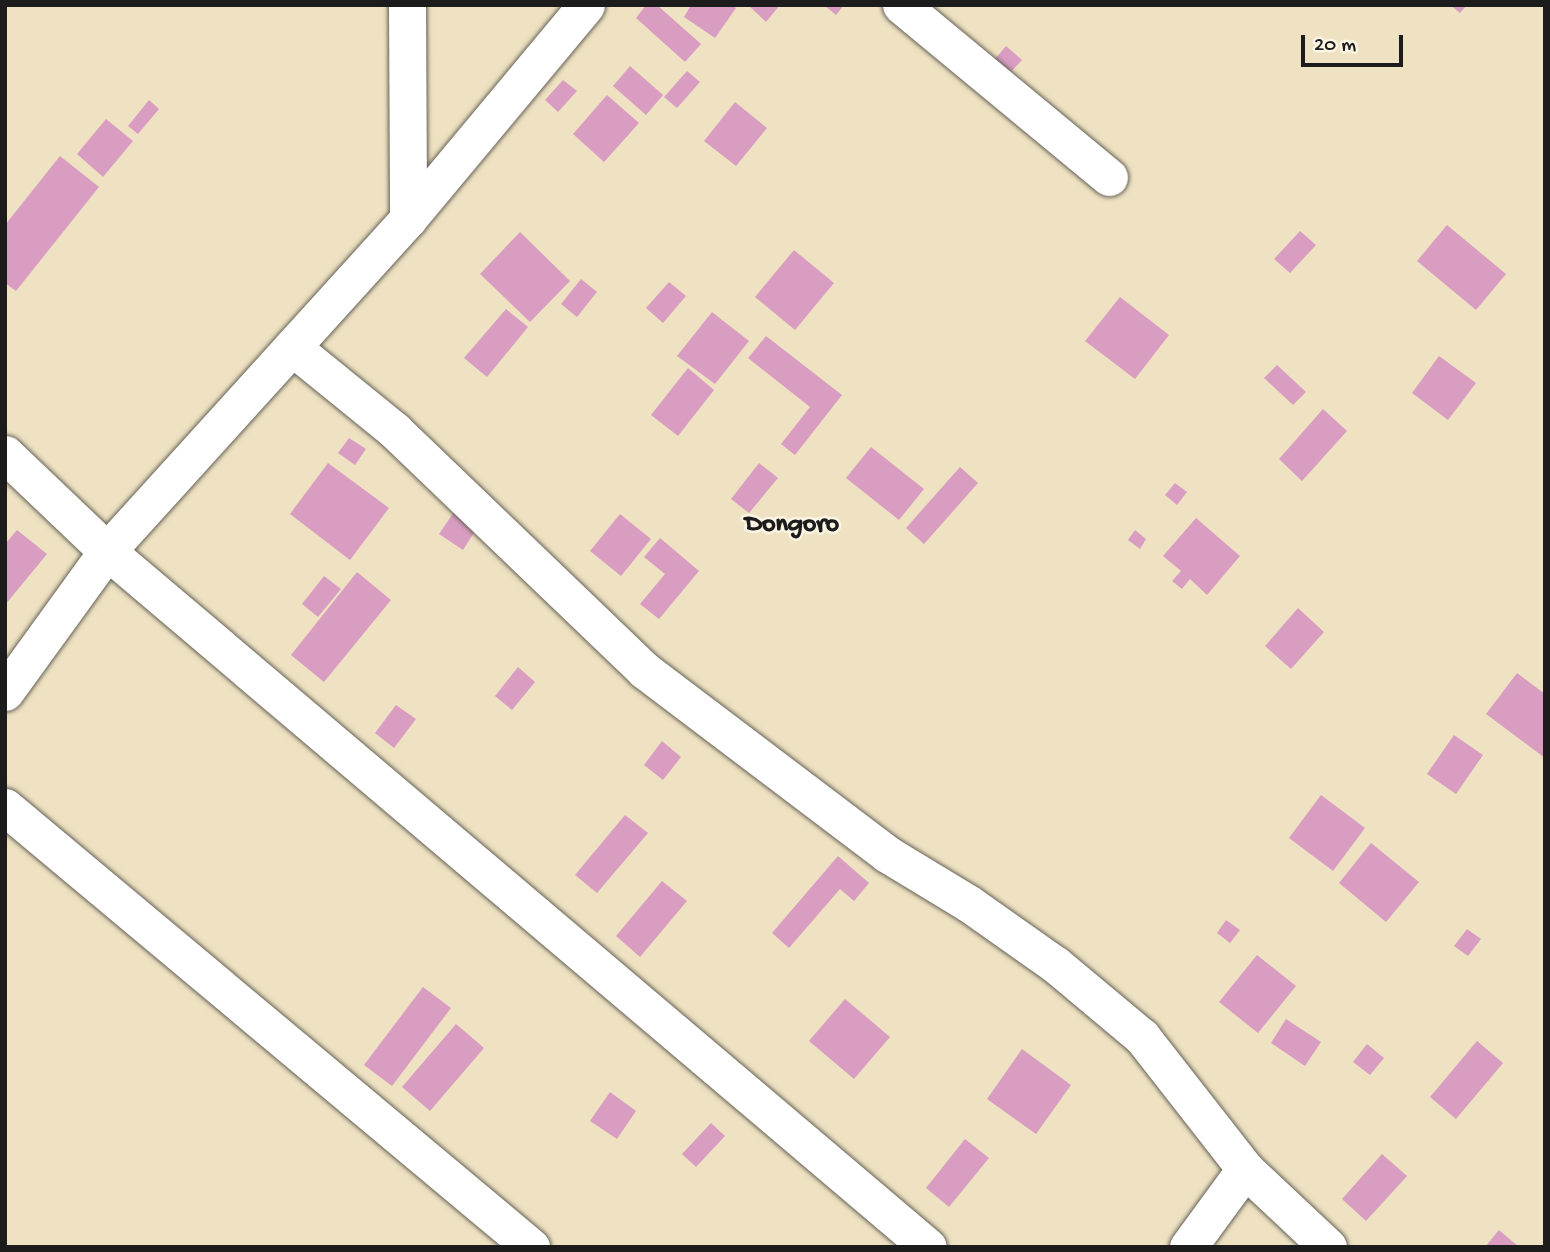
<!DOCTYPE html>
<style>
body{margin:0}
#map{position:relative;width:1550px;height:1252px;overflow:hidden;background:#eee2c2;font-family:"Gochi Hand",sans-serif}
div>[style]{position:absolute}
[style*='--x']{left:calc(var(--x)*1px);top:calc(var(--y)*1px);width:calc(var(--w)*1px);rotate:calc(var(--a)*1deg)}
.building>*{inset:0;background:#d99dc1}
.roads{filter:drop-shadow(0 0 2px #666156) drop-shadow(0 0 2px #666156)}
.street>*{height:37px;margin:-18.5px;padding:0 18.5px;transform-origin:18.5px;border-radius:18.5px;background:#fff}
span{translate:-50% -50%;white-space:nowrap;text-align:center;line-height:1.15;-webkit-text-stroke:5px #fcf5e5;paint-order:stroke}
.quarter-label{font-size:26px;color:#1c1c1c;font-weight:700}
.frame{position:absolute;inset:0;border:7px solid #1c1c1c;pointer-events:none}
.scale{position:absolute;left:1301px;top:35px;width:102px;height:32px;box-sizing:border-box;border:4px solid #1c1c1c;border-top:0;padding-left:9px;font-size:21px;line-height:24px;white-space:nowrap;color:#1c1c1c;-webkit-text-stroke:5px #fcf5e5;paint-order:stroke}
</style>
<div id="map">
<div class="building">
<div style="clip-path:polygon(646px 5px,657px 5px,701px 44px,685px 62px,636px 18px)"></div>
<div style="clip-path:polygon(691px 5px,732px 5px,736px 8px,715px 38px,684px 17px)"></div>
<div style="clip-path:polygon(748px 5px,780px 5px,766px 22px)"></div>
<div style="clip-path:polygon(824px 5px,844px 5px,836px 15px)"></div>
<div style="clip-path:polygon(1450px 5px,1467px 5px,1460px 13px)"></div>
<div style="clip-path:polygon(1006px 46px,1022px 60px,1009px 74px,994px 60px)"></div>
<div style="clip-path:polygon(630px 66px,663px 95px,646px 115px,613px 86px)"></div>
<div style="clip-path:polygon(687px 71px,700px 82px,677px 108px,664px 97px)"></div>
<div style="clip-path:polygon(563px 80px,577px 91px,558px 112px,545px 100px)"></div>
<div style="clip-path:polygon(607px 95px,639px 123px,604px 162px,573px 134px)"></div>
<div style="clip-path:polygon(149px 100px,159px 109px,138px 134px,128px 126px)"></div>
<div style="clip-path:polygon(735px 102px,767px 128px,736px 166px,704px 141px)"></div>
<div style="clip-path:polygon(106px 119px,133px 141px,103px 177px,77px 154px)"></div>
<div style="clip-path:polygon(60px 156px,99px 187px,16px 291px,5px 283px,5px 225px)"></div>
<div style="clip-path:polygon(1447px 225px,1506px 274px,1476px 310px,1417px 261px)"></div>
<div style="clip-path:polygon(1300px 231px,1316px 245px,1290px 273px,1274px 259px)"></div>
<div style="clip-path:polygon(520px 232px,570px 281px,530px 322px,480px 274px)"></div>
<div style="clip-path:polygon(794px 250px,834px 283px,795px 330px,755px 297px)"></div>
<div style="clip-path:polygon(581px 279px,597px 292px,577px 317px,561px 304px)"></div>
<div style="clip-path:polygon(669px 282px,686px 296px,663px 323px,646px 308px)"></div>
<div style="clip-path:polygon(1120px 297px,1169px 335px,1135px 379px,1085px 341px)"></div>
<div style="clip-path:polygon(506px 309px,528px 327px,487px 377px,464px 358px)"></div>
<div style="clip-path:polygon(712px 312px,749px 341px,715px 384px,677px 356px)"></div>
<div style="clip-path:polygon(766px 336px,842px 395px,795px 455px,781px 444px,810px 407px,748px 358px)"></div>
<div style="clip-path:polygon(1439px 356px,1476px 383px,1448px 420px,1412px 393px)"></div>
<div style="clip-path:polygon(1277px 365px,1306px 392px,1293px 405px,1264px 378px)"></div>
<div style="clip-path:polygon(688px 368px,714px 390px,678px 436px,651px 415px)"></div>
<div style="clip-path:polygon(1323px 409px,1347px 431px,1302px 481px,1279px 459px)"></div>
<div style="clip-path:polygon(349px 438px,366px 449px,355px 465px,338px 453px)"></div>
<div style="clip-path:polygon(871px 447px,924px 489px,899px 520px,846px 478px)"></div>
<div style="clip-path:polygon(328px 463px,389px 508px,350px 560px,290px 514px)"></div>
<div style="clip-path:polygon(759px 463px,778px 478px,749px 513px,731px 499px)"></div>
<div style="clip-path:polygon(960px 467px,978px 483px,924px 544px,906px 528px)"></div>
<div style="clip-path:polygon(1175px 483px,1187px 492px,1177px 505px,1165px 495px)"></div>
<div style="clip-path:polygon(454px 512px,477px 528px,463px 550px,439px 534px)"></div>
<div style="clip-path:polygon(620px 514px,651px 539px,621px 576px,590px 551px)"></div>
<div style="clip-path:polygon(1196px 518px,1240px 556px,1207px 595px,1190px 579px,1182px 589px,1172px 581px,1181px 571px,1163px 556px)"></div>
<div style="clip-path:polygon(17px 530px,47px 554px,5px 605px,5px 544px)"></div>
<div style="clip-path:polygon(1135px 530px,1146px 539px,1140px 549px,1128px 540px)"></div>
<div style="clip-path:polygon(660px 538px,699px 571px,659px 619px,640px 604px,665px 574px,644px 557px)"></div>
<div style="clip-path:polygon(357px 572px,391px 600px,324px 682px,291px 655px)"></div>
<div style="clip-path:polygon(324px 576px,341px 589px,318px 617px,302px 604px)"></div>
<div style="clip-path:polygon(1298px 608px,1324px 632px,1291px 669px,1265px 646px)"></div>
<div style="clip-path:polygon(518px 667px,535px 682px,512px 710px,495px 696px)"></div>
<div style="clip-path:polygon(1517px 673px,1545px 694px,1545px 758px,1486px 714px)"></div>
<div style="clip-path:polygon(396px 705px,416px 719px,394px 748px,375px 733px)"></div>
<div style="clip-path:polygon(1454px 735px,1483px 755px,1456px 794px,1427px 774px)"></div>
<div style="clip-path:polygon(662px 741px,681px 757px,663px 780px,644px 765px)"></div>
<div style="clip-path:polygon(1321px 795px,1365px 828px,1333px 871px,1289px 838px)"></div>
<div style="clip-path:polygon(625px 815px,648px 833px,597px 893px,575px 875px)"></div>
<div style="clip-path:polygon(1371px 843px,1419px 882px,1386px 922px,1339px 883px)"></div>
<div style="clip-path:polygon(838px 856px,869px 883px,854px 901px,840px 889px,789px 948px,772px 933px)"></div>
<div style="clip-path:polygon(662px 881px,687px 901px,640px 957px,616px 936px)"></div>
<div style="clip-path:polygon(1226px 920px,1240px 930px,1230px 943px,1217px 933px)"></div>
<div style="clip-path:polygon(1467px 929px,1481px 939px,1468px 956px,1454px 946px)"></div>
<div style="clip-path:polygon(1257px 955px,1296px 986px,1258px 1033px,1219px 1002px)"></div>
<div style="clip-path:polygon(423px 987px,451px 1008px,392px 1086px,364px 1065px)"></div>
<div style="clip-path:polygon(845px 999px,890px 1037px,854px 1079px,809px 1041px)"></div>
<div style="clip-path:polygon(1286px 1019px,1321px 1042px,1305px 1066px,1271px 1043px)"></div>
<div style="clip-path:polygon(456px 1024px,484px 1048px,430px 1111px,402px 1087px)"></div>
<div style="clip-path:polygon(1477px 1041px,1503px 1063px,1456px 1119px,1430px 1097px)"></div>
<div style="clip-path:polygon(1367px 1044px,1384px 1058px,1370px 1075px,1353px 1062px)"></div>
<div style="clip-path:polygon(1022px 1049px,1071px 1085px,1036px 1134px,987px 1099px)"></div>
<div style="clip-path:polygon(610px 1092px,636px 1111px,617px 1139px,590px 1121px)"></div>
<div style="clip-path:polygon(711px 1123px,725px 1136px,696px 1167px,682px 1154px)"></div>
<div style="clip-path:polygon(965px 1139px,989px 1158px,949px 1207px,926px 1188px)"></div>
<div style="clip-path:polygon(1382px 1154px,1407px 1176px,1366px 1221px,1342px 1199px)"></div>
<div style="clip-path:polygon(1499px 1230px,1519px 1247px,1485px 1247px)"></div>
</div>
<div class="roads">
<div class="street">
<div style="--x:407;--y:5;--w:214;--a:89.7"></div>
<div style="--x:901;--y:5;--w:270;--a:39.6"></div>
<div style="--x:292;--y:347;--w:132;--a:39.1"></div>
<div style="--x:394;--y:430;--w:347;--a:43.8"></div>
<div style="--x:644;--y:670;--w:305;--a:37.1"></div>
<div style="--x:887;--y:854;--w:95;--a:31.2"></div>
<div style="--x:968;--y:903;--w:108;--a:35.2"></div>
<div style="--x:1056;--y:965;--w:112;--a:39.9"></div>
<div style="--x:1142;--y:1037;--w:167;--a:52"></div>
<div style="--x:1245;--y:1169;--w:114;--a:43.2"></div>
<div style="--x:5;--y:454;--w:141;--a:43.6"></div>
<div style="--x:107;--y:551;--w:1076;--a:40.29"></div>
<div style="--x:5;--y:692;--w:174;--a:-54.1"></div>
<div style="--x:107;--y:551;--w:448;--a:-47.8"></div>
<div style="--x:408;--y:219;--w:278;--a:-50.2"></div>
<div style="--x:5;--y:807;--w:686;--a:39.91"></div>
<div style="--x:1188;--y:1247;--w:97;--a:-53.8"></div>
</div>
</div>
<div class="quarter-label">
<span style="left:792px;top:526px">Dongoro</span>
</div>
<div class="frame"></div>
<div class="scale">20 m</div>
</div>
